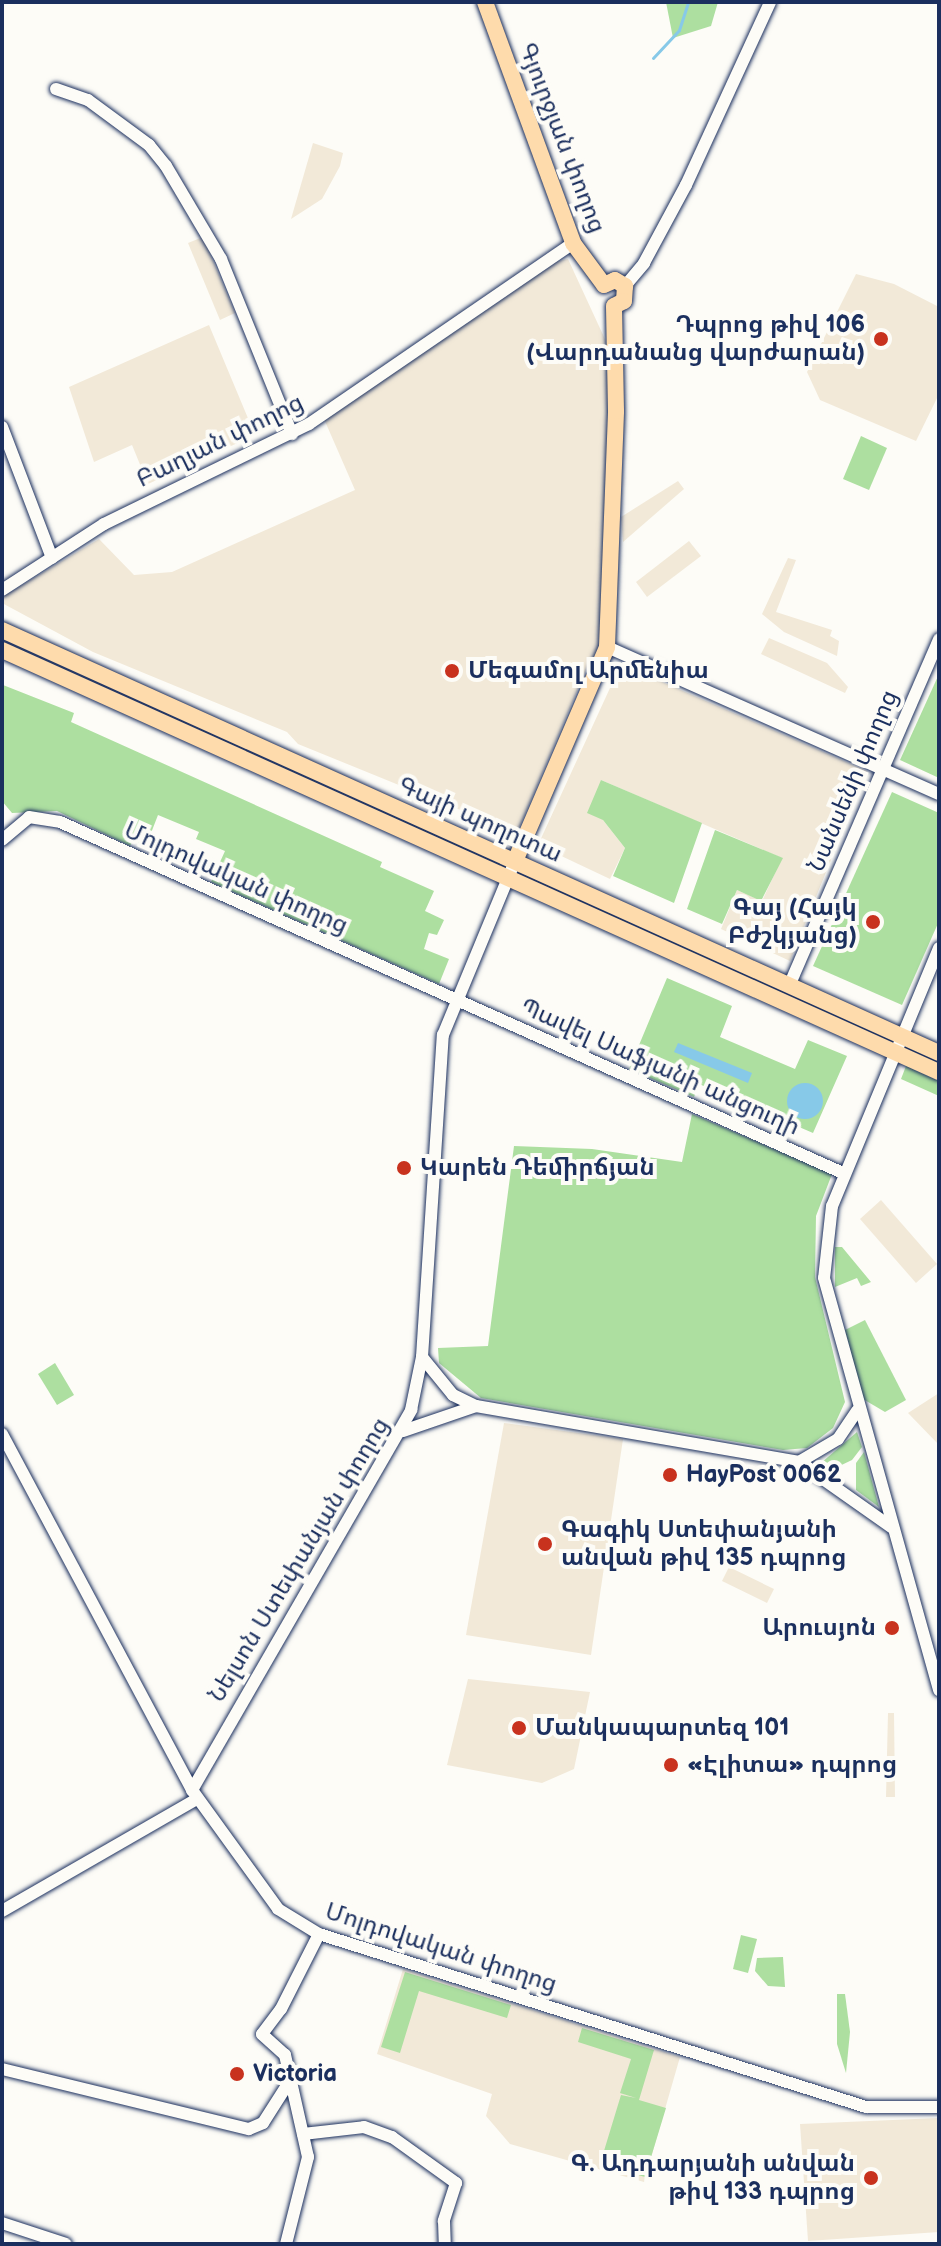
<!DOCTYPE html>
<meta charset="utf-8">
<style>
body{margin:0}
#map{position:relative;width:941px;height:2246px;overflow:hidden;background:#fdfcf7;font-family:"Balsamiq Sans","Noto Sans Armenian",sans-serif}
div>[style]{position:absolute}
[style*='--x']{left:calc(var(--x)*1px);top:calc(var(--y)*1px);width:calc(var(--w)*1px);rotate:calc(var(--a)*1deg)}
.built>*{inset:0;background:#f2e9d8}
.green>*{inset:0;background:#addfa0}
.water>*{inset:0;background:#87c9e8}
.round{border-radius:50%}
.stream>*{height:3px;margin:-1.5px;padding:0 1.5px;transform-origin:1.5px;border-radius:1.5px;background:#87c9e8}
.roads{filter:drop-shadow(0 0 2px #1b2f5e) drop-shadow(0 0 2px #1b2f5e)}
.minor>*{height:12px;margin:-6px;padding:0 6px;transform-origin:6px;border-radius:6px;background:#fdfcf7}
.major>*{height:16px;margin:-8px;padding:0 8px;transform-origin:8px;border-radius:8px;background:#fedbac}
.dots>*{width:22px;height:22px;translate:-50% -50%;box-sizing:border-box;border:4px solid #fdfcf7;border-radius:50%}
span{translate:-50% -50%;white-space:nowrap;text-align:center;line-height:1.15;-webkit-text-stroke:8px #fdfcf7;paint-order:stroke}
.street-label{font-size:24px;color:#1b2f5e}
.poi-label{font-size:24px;color:#1b2f5e;font-weight:700}
.right{translate:-100% -50%;text-align:right}
.left{translate:0 -50%;text-align:left}
.frame{position:absolute;inset:0;border:4px solid #1b2f5e;pointer-events:none}
</style>
<div id="map">
<div class="built">
<div style="clip-path:polygon(313px 143px,343px 153px,340px 166px,322px 199px,291px 219px)"></div>
<div style="clip-path:polygon(203px 237px,235px 313px,220px 320px,188px 243px)"></div>
<div style="clip-path:polygon(568px 259px,610px 350px,600px 652px,591px 658px,517px 833px,298px 744px,287px 732px,93px 652px,2px 603px,2px 597px,99px 539px,134px 575px,172px 572px,355px 490px,324px 419px,550px 263px)"></div>
<div style="clip-path:polygon(856px 274px,894px 284px,939px 307px,939px 394px,916px 441px,820px 400px,807px 372px)"></div>
<div style="clip-path:polygon(209px 325px,255px 435px,148px 484px,132px 445px,94px 462px,69px 387px)"></div>
<div style="clip-path:polygon(678px 481px,684px 489px,623px 542px,621px 517px)"></div>
<div style="clip-path:polygon(689px 541px,701px 556px,647px 597px,636px 582px)"></div>
<div style="clip-path:polygon(788px 558px,796px 560px,776px 612px,832px 630px,830px 636px,839px 641px,837px 656px,784px 632px,762px 614px)"></div>
<div style="clip-path:polygon(769px 638px,827px 663px,848px 687px,845px 693px,761px 654px)"></div>
<div style="clip-path:polygon(621px 664px,867px 771px,790px 961px,721px 929px,737px 890px,762px 901px,782px 858px,601px 780px,603px 820px,625px 848px,610px 879px,538px 845px)"></div>
<div style="clip-path:polygon(881px 1200px,937px 1264px,916px 1283px,860px 1219px)"></div>
<div style="clip-path:polygon(939px 1393px,939px 1445px,908px 1413px)"></div>
<div style="clip-path:polygon(504px 1423px,623px 1439px,591px 1655px,466px 1635px)"></div>
<div style="clip-path:polygon(729px 1567px,774px 1589px,767px 1603px,722px 1581px)"></div>
<div style="clip-path:polygon(468px 1679px,590px 1692px,574px 1769px,542px 1783px,447px 1765px)"></div>
<div style="clip-path:polygon(888px 1713px,894px 1713px,895px 1797px,886px 1797px)"></div>
<div style="clip-path:polygon(403px 1969px,680px 2057px,644px 2182px,510px 2144px,486px 2116px,492px 2094px,377px 2054px)"></div>
<div style="clip-path:polygon(939px 2118px,939px 2232px,808px 2241px,800px 2124px)"></div>
</div>
<div class="green">
<div style="clip-path:polygon(666px 2px,718px 2px,711px 26px,673px 38px)"></div>
<div style="clip-path:polygon(861px 436px,887px 448px,869px 490px,843px 479px)"></div>
<div style="clip-path:polygon(939px 674px,939px 778px,900px 760px)"></div>
<div style="clip-path:polygon(3px 685px,74px 713px,71px 722px,382px 862px,380px 867px,434px 891px,425px 911px,444px 920px,437px 935px,429px 933px,424px 949px,449px 959px,439px 984px,211px 882px,225px 851px,196px 839px,199px 832px,158px 815px,146px 846px,133px 840px,130px 846px,57px 811px,12px 813px,2px 801px)"></div>
<div style="clip-path:polygon(601px 780px,702px 823px,674px 903px,613px 876px,625px 848px,603px 820px,587px 813px)"></div>
<div style="clip-path:polygon(892px 792px,939px 813px,939px 921px,902px 1005px,813px 966px)"></div>
<div style="clip-path:polygon(715px 830px,783px 858px,761px 901px,737px 890px,722px 924px,687px 909px)"></div>
<div style="clip-path:polygon(667px 978px,732px 1006px,720px 1037px,795px 1069px,808px 1040px,847px 1056px,813px 1133px,699px 1084px,694px 1097px,629px 1069px)"></div>
<div style="clip-path:polygon(906px 1066px,939px 1081px,939px 1096px,901px 1079px)"></div>
<div style="clip-path:polygon(692px 1114px,832px 1174px,816px 1216px,815px 1277px,845px 1402px,833px 1428px,807px 1448px,783px 1450px,481px 1398px,439px 1363px,438px 1348px,488px 1346px,514px 1146px,592px 1149px,682px 1162px)"></div>
<div style="clip-path:polygon(835px 1247px,842px 1247px,871px 1282px,861px 1286px,857px 1278px,835px 1287px)"></div>
<div style="clip-path:polygon(865px 1320px,906px 1400px,885px 1412px,863px 1399px,845px 1330px)"></div>
<div style="clip-path:polygon(55px 1363px,74px 1395px,57px 1405px,38px 1374px)"></div>
<div style="clip-path:polygon(857px 1432px,862px 1447px,852px 1460px,831px 1470px,821px 1463px)"></div>
<div style="clip-path:polygon(864px 1452px,879px 1507px,856px 1490px,856px 1463px)"></div>
<div style="clip-path:polygon(741px 1935px,757px 1939px,748px 1973px,733px 1969px)"></div>
<div style="clip-path:polygon(783px 1957px,785px 1987px,768px 1986px,755px 1971px,757px 1958px)"></div>
<div style="clip-path:polygon(405px 1972px,511px 2005px,507px 2018px,419px 1991px,400px 2053px,381px 2047px)"></div>
<div style="clip-path:polygon(837px 1994px,845px 1994px,850px 2032px,846px 2073px,837px 2044px)"></div>
<div style="clip-path:polygon(582px 2028px,654px 2050px,639px 2100px,666px 2108px,645px 2177px,600px 2164px,621px 2095px,636px 2098px,620px 2093px,631px 2059px,578px 2042px)"></div>
</div>
<div class="water">
<div style="clip-path:polygon(678px 1043px,752px 1073px,748px 1083px,674px 1052px)"></div>
<div class="round" style="left:787px;top:1083px;width:36px;height:36px"></div>
</div>
<div class="stream">
<div style="--x:653;--y:58;--w:38;--a:-47"></div>
<div style="--x:679;--y:30;--w:29;--a:-72"></div>
</div>
<div class="roads">
<div class="minor">
<div style="--x:56;--y:89;--w:34;--a:19"></div>
<div style="--x:88;--y:100;--w:76;--a:36.4"></div>
<div style="--x:149;--y:145;--w:27;--a:51"></div>
<div style="--x:166;--y:166;--w:108;--a:59.4"></div>
<div style="--x:221;--y:259;--w:189;--a:67.9"></div>
<div style="--x:625;--y:286;--w:30;--a:-50"></div>
<div style="--x:644;--y:263;--w:89;--a:-61.7"></div>
<div style="--x:686;--y:185;--w:201;--a:-65.3"></div>
<div style="--x:2;--y:427;--w:140;--a:69.1"></div>
<div style="--x:2;--y:590;--w:121;--a:-32.9"></div>
<div style="--x:104;--y:524;--w:228;--a:-26"></div>
<div style="--x:309;--y:424;--w:320;--a:-34.4"></div>
<div style="--x:607;--y:647;--w:363;--a:23.9"></div>
<div style="--x:2;--y:840;--w:35;--a:-40"></div>
<div style="--x:29;--y:817;--w:31;--a:9"></div>
<div style="--x:60;--y:822;--w:860;--a:24.15"></div>
<div style="--x:939;--y:948;--w:279;--a:112.5"></div>
<div style="--x:832;--y:1206;--w:72;--a:96.3"></div>
<div style="--x:824;--y:1278;--w:428;--a:74.4"></div>
<div style="--x:789;--y:986;--w:378;--a:-66.6"></div>
<div style="--x:422;--y:1357;--w:49;--a:50.8"></div>
<div style="--x:453;--y:1395;--w:25;--a:26"></div>
<div style="--x:476;--y:1406;--w:328;--a:9.8"></div>
<div style="--x:799;--y:1462;--w:113;--a:35.2"></div>
<div style="--x:403;--y:1431;--w:77;--a:-18.9"></div>
<div style="--x:2;--y:1434;--w:404;--a:61.9"></div>
<div style="--x:192;--y:1790;--w:147;--a:54.1"></div>
<div style="--x:278;--y:1909;--w:48;--a:31.4"></div>
<div style="--x:319;--y:1934;--w:574;--a:17.55"></div>
<div style="--x:866;--y:2107;--w:73;--a:0"></div>
<div style="--x:799;--y:1462;--w:45;--a:-30.5"></div>
<div style="--x:838;--y:1439;--w:34;--a:-56"></div>
<div style="--x:192;--y:1790;--w:439;--a:-60"></div>
<div style="--x:411;--y:1410;--w:54;--a:-78.3"></div>
<div style="--x:422;--y:1357;--w:323;--a:-86.3"></div>
<div style="--x:443;--y:1035;--w:188;--a:-67.5"></div>
<div style="--x:2;--y:1911;--w:225;--a:-29.9"></div>
<div style="--x:2;--y:2069;--w:254;--a:13.7"></div>
<div style="--x:249;--y:2129;--w:15;--a:-23"></div>
<div style="--x:263;--y:2123;--w:52;--a:-57.5"></div>
<div style="--x:303;--y:2134;--w:61;--a:-6.5"></div>
<div style="--x:364;--y:2127;--w:30;--a:20"></div>
<div style="--x:392;--y:2137;--w:79;--a:35.7"></div>
<div style="--x:456;--y:2183;--w:40;--a:108"></div>
<div style="--x:444;--y:2221;--w:23;--a:88"></div>
<div style="--x:2;--y:2223;--w:67;--a:18.2"></div>
<div style="--x:286;--y:2244;--w:90;--a:-75.8"></div>
<div style="--x:308;--y:2157;--w:105;--a:-102.7"></div>
<div style="--x:285;--y:2055;--w:31;--a:-138"></div>
<div style="--x:262;--y:2034;--w:31;--a:-53"></div>
<div style="--x:281;--y:2009;--w:84;--a:-63.1"></div>
</div>
<div class="major">
<div style="--x:485;--y:2;--w:257;--a:69.9"></div>
<div style="--x:573;--y:243;--w:52;--a:53.6"></div>
<div style="--x:604;--y:285;--w:12;--a:-24"></div>
<div style="--x:615;--y:280;--w:12;--a:31"></div>
<div style="--x:625;--y:286;--w:15;--a:94"></div>
<div style="--x:624;--y:301;--w:11;--a:153"></div>
<div style="--x:2;--y:630;--w:1028;--a:24.3"></div>
<div style="--x:2;--y:650;--w:1028;--a:24.25"></div>
<div style="--x:515;--y:861;--w:233;--a:-66.7"></div>
<div style="--x:607;--y:647;--w:236;--a:-87.8"></div>
<div style="--x:616;--y:411;--w:105;--a:-91.1"></div>
</div>
</div>
<div class="dots">
<div style="left:881px;top:339px;background:#c8321e"></div>
<div style="left:452px;top:671px;background:#c8321e"></div>
<div style="left:873px;top:922px;background:#c8321e"></div>
<div style="left:404px;top:1168px;background:#c8321e"></div>
<div style="left:670px;top:1475px;background:#c8321e"></div>
<div style="left:545px;top:1544px;background:#c8321e"></div>
<div style="left:892px;top:1628px;background:#c8321e"></div>
<div style="left:519px;top:1728px;background:#c8321e"></div>
<div style="left:671px;top:1765px;background:#c8321e"></div>
<div style="left:237px;top:2074px;background:#c8321e"></div>
<div style="left:871px;top:2178px;background:#c8321e"></div>
</div>
<div class="street-label">
<span style="left:562px;top:138px;rotate:69deg">Գյուրջյան փողոց</span>
<span style="left:220px;top:441px;rotate:-26deg">Բաղյան փողոց</span>
<span style="left:853px;top:781px;rotate:-67deg">Նանսենի փողոց</span>
<span style="left:480px;top:820px;rotate:24deg">Գայի պողոտա</span>
<span style="left:236px;top:878px;rotate:24deg">Մոլդովական փողոց</span>
<span style="left:660px;top:1067px;rotate:24deg">Պավել Սաֆյանի անցուղի</span>
<span style="left:299px;top:1560px;rotate:-59deg">Նելսոն Ստեփանյան փողոց</span>
<span style="left:441px;top:1948px;rotate:18deg">Մոլդովական փողոց</span>
</div>
<div class="poi-label">
<span class="right" style="left:865px;top:339px">Դպրոց թիվ 106<br>(Վարդանանց վարժարան)</span>
<span class="left" style="left:468px;top:671px">Մեգամոլ Արմենիա</span>
<span class="right" style="left:857px;top:922px">Գայ (Հայկ<br>Բժշկյանց)</span>
<span class="left" style="left:420px;top:1168px">Կարեն Դեմիրճյան</span>
<span class="left" style="left:686px;top:1475px">HayPost 0062</span>
<span class="left" style="left:561px;top:1544px">Գագիկ Ստեփանյանի<br>անվան թիվ 135 դպրոց</span>
<span class="right" style="left:876px;top:1628px">Արուսյոն</span>
<span class="left" style="left:535px;top:1728px">Մանկապարտեզ 101</span>
<span class="left" style="left:687px;top:1765px">«Էլիտա» դպրոց</span>
<span class="left" style="left:253px;top:2074px">Victoria</span>
<span class="right" style="left:855px;top:2178px">Գ. Ադդարյանի անվան<br>թիվ 133 դպրոց</span>
</div>
<div class="frame"></div>
</div>
